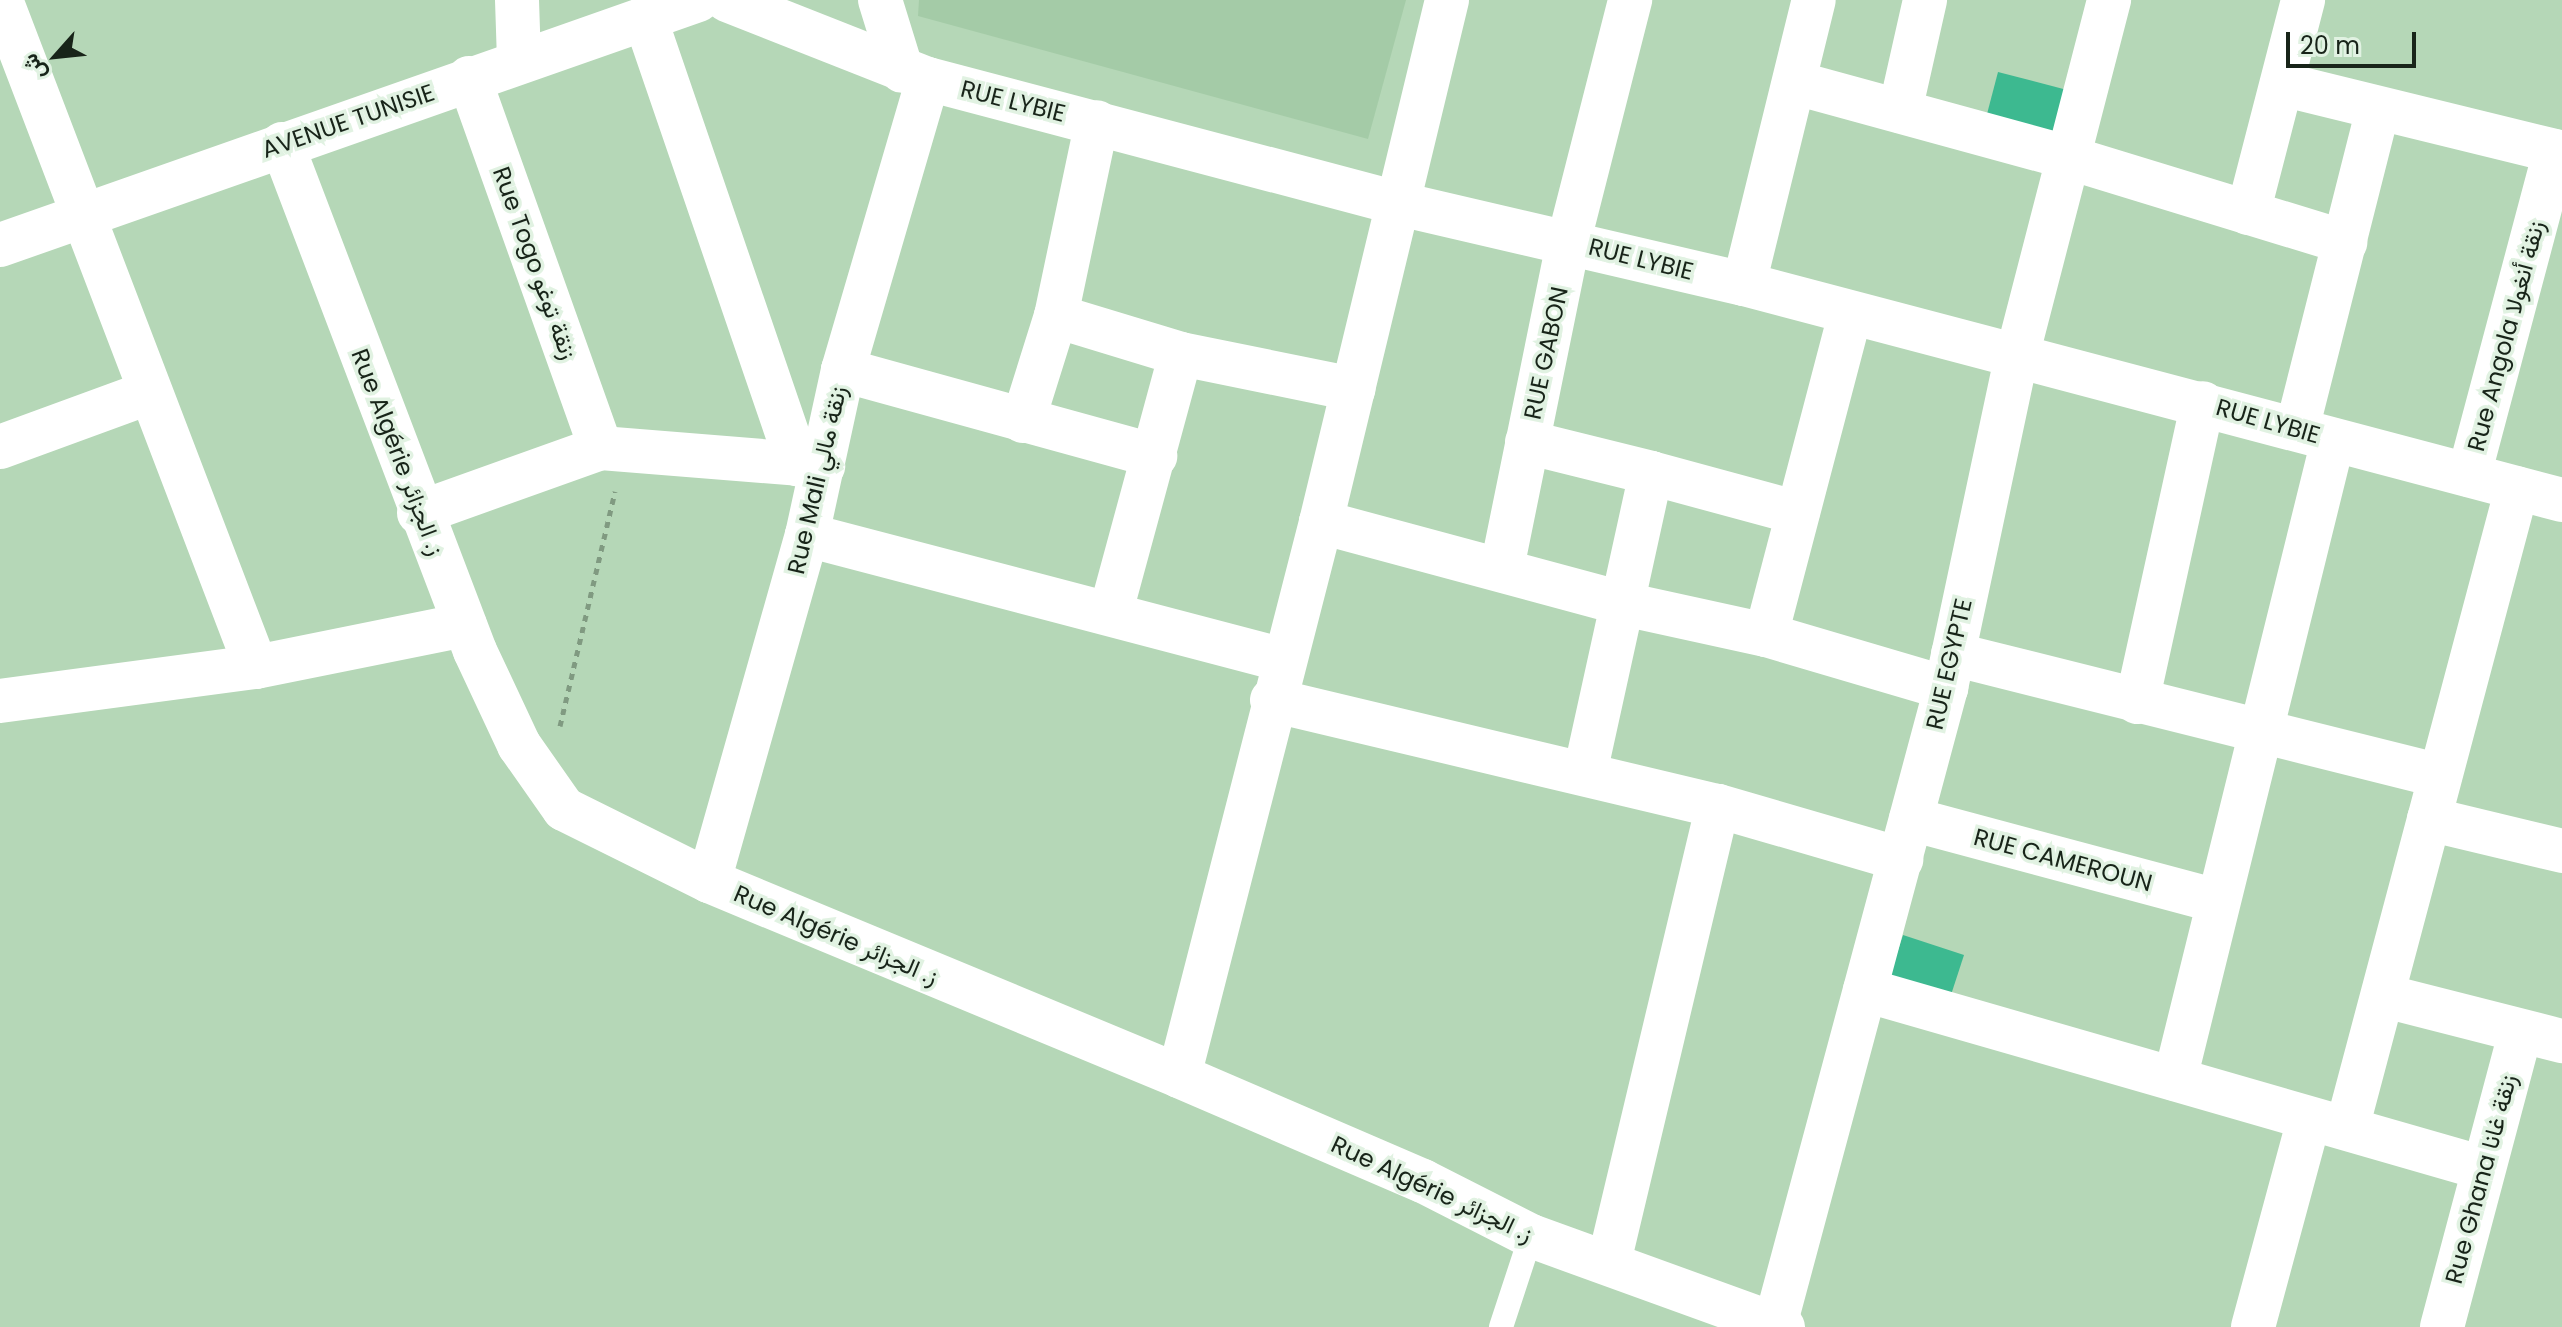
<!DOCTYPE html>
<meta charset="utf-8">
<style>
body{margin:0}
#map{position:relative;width:2562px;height:1327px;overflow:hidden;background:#b5d7b7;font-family:Poppins,Vazirmatn,sans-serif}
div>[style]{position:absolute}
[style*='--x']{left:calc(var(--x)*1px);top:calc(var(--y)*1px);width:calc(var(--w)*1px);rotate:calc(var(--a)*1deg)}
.built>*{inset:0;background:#a4cba7}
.building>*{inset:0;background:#3db990}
.path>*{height:5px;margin-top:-2.5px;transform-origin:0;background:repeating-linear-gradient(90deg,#809a81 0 6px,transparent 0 12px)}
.lane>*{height:24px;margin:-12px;padding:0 12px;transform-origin:12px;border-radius:12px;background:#fff}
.street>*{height:44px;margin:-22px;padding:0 22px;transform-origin:22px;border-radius:22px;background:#fff}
span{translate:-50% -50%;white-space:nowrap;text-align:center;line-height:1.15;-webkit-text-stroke:7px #e1f2e2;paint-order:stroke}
.street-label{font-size:24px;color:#182419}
.north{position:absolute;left:16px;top:16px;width:80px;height:80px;-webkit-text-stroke:6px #e1f2e2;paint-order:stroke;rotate:243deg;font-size:22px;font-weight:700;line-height:32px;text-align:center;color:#182419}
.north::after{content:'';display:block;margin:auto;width:28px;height:36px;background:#182419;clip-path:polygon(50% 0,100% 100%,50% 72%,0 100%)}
.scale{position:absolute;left:2286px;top:32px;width:130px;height:36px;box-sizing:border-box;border:4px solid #182419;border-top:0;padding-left:10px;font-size:24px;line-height:28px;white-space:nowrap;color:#182419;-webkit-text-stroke:6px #e1f2e2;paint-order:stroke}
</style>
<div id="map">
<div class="built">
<div style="clip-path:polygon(919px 0,1406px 0,1368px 139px,918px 16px)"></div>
</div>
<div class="building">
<div style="clip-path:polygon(1998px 72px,2071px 91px,2060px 133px,1987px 114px)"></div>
<div style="clip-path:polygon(1903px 935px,1964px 955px,1949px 1001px,1888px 981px)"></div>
</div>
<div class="path">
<div style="--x:560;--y:726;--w:241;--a:-76.8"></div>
</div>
<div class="lane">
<div style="--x:1501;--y:1327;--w:96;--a:-71.8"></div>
</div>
<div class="street">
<div style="--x:1;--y:0;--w:714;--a:69.08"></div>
<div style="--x:517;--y:0;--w:59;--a:88.1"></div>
<div style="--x:727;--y:0;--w:216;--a:21.5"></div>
<div style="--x:928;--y:79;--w:488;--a:14.8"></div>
<div style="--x:1400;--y:204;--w:353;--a:13.1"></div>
<div style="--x:1744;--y:284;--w:846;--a:14.79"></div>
<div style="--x:880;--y:0;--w:74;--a:72.8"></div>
<div style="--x:645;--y:18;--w:472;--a:71.1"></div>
<div style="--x:469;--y:78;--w:393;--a:70.4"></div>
<div style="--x:1796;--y:83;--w:284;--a:15.3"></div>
<div style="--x:2070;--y:158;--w:288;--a:17"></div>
<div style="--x:2282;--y:84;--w:288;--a:13.8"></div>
<div style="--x:1900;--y:111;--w:114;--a:-77.3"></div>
<div style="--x:282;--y:144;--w:542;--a:69.16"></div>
<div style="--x:475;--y:651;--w:104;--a:64.9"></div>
<div style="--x:519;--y:745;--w:78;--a:54.9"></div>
<div style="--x:564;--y:809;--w:162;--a:26.4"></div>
<div style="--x:709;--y:881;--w:509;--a:22.53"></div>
<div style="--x:1179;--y:1076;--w:266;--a:23.3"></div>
<div style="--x:1423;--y:1181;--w:121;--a:27"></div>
<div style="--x:1531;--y:1236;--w:268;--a:19.9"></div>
<div style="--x:2248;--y:213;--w:220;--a:-75.5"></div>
<div style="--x:0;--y:245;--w:740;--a:-19.34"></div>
<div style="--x:1744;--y:284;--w:292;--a:-76.2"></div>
<div style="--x:1056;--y:316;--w:131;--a:16.9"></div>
<div style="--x:1181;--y:354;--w:176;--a:11.5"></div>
<div style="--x:843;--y:370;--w:324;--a:15.4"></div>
<div style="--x:1023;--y:421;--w:110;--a:-72.6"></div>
<div style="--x:1056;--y:316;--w:198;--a:-78.1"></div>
<div style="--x:2297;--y:429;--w:329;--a:-75.8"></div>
<div style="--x:1527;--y:442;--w:128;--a:14"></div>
<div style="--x:1651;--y:473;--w:307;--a:102.4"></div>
<div style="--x:0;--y:447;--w:160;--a:-20.1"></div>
<div style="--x:1651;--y:473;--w:152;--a:15.2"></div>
<div style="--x:2469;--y:475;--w:335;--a:-75.1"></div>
<div style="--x:419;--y:513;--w:193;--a:-19.7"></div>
<div style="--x:601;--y:448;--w:223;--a:4.6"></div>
<div style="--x:1321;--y:522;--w:314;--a:15.1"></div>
<div style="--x:1624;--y:604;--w:145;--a:12.3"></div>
<div style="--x:1766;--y:635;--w:188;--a:16.4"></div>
<div style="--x:807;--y:535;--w:493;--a:14.7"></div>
<div style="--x:1502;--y:568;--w:335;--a:-78.5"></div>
<div style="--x:1569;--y:240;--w:248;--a:-75.7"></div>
<div style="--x:1111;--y:611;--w:266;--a:-74.8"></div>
<div style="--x:1766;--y:635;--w:331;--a:-75.3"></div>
<div style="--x:1953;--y:654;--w:502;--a:14.06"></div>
<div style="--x:1272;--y:700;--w:458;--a:13.4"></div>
<div style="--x:1718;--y:806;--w:191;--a:16.2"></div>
<div style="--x:0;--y:701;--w:258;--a:-7.6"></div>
<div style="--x:256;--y:667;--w:213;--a:-11.4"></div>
<div style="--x:2137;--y:702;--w:306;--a:-77.6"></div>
<div style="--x:1911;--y:819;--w:316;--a:15"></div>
<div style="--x:2429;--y:819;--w:137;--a:13.5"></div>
<div style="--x:709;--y:881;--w:360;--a:-74.2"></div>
<div style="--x:807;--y:535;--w:169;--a:-77.7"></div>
<div style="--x:843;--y:370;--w:303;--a:-73.7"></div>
<div style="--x:1865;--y:990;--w:643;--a:16.07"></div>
<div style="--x:2385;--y:996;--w:183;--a:14.3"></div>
<div style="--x:1179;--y:1076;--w:572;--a:-75.62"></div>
<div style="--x:1321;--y:522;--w:537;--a:-76.43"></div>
<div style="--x:2175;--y:1079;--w:658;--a:-76.11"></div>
<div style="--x:2347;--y:1128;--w:662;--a:-75.12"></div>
<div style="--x:1609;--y:1262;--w:469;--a:-76.6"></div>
<div style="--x:1775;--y:1325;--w:660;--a:-74.97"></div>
<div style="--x:1946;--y:688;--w:335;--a:-78"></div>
<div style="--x:2016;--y:360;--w:372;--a:-75.5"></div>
<div style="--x:2253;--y:1327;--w:215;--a:-74.9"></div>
<div style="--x:2442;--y:1327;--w:306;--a:-75.1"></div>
</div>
<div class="street-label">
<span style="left:1013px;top:101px;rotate:14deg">RUE LYBIE</span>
<span style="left:348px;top:121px;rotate:-19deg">AVENUE TUNISIE</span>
<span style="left:1641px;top:259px;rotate:14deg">RUE LYBIE</span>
<span style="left:535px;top:263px;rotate:70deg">Rue Togo زنقة توغو</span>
<span style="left:2506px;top:336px;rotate:-75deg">Rue Angola زنقة أنغولا</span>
<span style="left:1546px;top:353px;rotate:-78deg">RUE GABON</span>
<span style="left:2268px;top:421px;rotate:16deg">RUE LYBIE</span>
<span style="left:398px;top:452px;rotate:69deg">Rue Algérie ز. الجزائر</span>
<span style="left:817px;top:480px;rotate:-77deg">Rue Mali زنقة مالي</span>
<span style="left:1949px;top:664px;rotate:-77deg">RUE EGYPTE</span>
<span style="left:2063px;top:860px;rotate:15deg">RUE CAMEROUN</span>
<span style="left:836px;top:935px;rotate:23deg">Rue Algérie ز. الجزائر</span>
<span style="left:2481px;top:1179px;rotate:-75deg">Rue Ghana زنقة غانا</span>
<span style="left:1432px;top:1189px;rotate:25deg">Rue Algérie ز. الجزائر</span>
</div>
<div class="north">ش</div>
<div class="scale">20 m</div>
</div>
